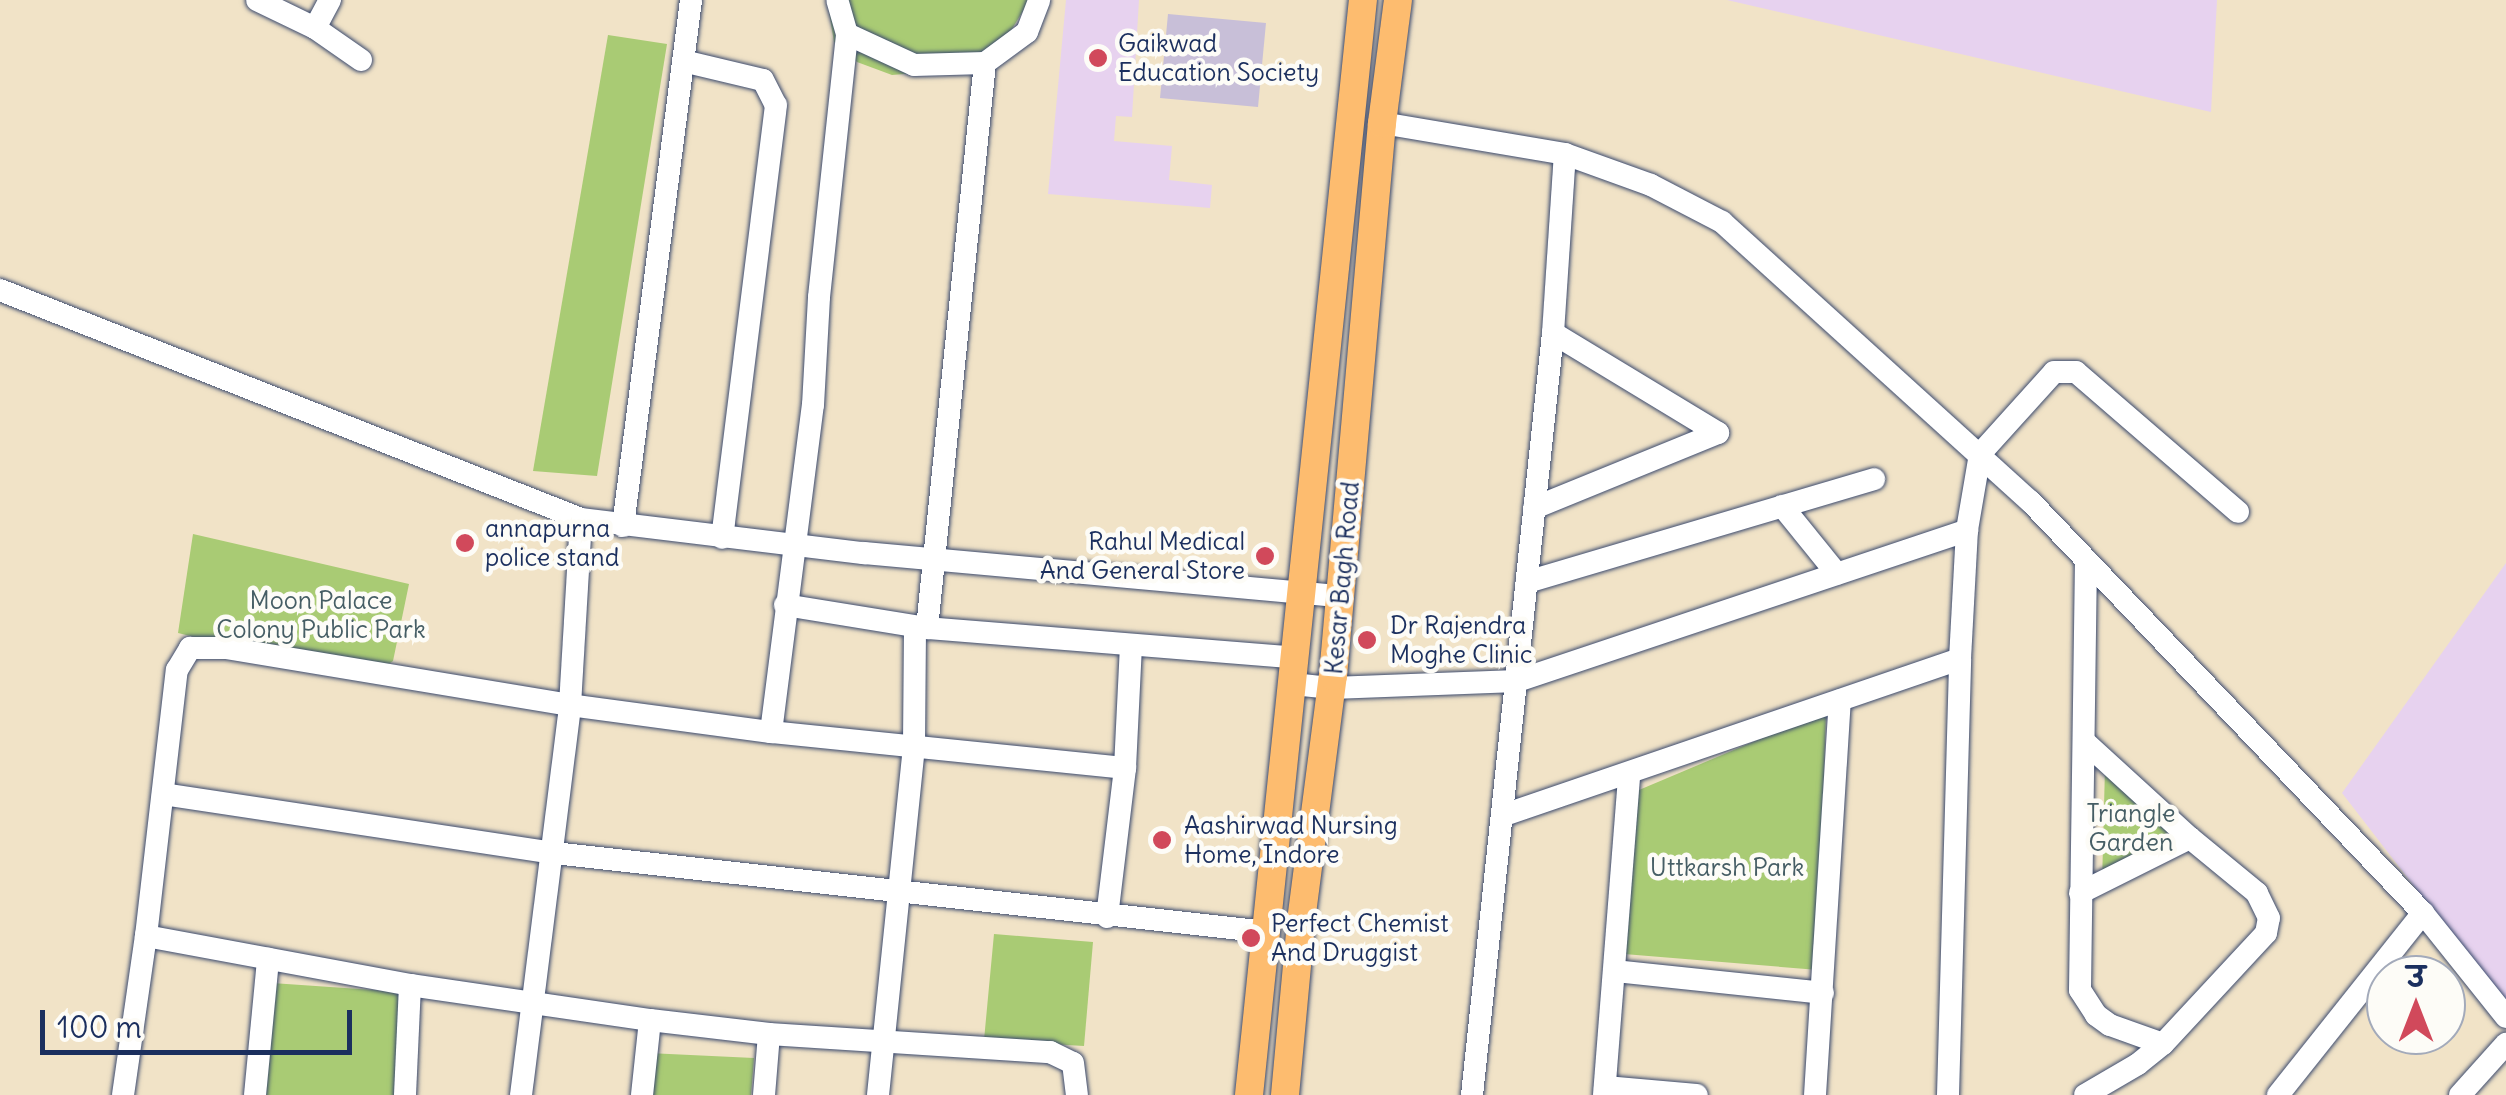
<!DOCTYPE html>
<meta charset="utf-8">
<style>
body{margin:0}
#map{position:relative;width:2506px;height:1095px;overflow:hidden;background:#f1e3c7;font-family:Delius,"Playpen Sans Deva",sans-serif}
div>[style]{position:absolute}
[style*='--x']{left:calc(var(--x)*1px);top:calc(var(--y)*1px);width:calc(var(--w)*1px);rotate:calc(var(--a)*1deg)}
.built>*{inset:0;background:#e7d2ef}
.industrial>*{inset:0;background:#c8bfd8}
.green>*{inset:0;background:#a9cb74}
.roads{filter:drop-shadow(0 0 2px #3b4a6e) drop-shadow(0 0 2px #3b4a6e)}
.minor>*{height:22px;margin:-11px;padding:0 11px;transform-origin:11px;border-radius:11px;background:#fff}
.major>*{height:28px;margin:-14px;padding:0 14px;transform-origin:14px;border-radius:14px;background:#fdbc6f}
.dots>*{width:28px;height:28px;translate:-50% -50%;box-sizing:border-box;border:5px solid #fdfcf7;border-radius:50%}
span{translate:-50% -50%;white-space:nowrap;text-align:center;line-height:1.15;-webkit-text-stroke:9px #fdfcf7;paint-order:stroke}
.poi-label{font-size:25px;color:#1b2f5e}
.left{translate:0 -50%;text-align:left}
.right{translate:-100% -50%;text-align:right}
.street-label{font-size:25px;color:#1b2f5e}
.park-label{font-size:25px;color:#465e65}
.north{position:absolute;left:2366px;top:955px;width:100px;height:100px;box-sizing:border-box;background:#fdfcf7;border:2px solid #a3aaba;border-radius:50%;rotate:0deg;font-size:28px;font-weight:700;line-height:40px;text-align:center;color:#1b2f5e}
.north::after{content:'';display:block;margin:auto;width:35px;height:45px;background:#d1495b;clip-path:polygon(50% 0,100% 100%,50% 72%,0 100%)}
.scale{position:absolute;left:40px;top:1010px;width:312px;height:45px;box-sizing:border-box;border:5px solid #1b2f5e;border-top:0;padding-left:12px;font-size:30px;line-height:35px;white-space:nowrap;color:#1b2f5e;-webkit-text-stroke:8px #fdfcf7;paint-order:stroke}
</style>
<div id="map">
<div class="built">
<div style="clip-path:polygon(1066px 0,1139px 0,1132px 117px,1116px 116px,1114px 141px,1172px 146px,1169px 180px,1212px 185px,1210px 208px,1048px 194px)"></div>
<div style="clip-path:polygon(1727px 0,2217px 0,2211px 112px)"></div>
<div style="clip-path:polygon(2506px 563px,2506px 1005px,2342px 793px)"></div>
</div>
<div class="industrial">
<div style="clip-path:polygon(1168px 14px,1266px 23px,1258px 107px,1160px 98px)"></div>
</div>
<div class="green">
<div style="clip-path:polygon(827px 0,1030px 0,998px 51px,976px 68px,892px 75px,857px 62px,834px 42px)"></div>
<div style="clip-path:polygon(608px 35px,667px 44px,597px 476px,533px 471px)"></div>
<div style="clip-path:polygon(193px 534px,409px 584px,393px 661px,367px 679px,178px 633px)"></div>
<div style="clip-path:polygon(1826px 711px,1818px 970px,1624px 954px,1639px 790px)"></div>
<div style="clip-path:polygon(2105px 768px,2171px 830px,2102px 884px)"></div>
<div style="clip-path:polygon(994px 934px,1093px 942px,1084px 1046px,984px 1040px)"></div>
<div style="clip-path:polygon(272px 983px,403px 992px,394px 1095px,259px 1095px)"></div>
<div style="clip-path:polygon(648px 1053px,754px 1058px,751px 1095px,652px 1095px)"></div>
</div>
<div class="roads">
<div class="minor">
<div style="--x:257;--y:0;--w:64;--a:25.8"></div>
<div style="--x:315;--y:28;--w:56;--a:34.8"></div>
<div style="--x:315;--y:28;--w:32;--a:-62"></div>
<div style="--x:847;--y:34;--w:74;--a:24.8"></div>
<div style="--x:914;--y:65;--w:71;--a:-1.6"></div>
<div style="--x:985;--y:63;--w:52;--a:-36.4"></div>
<div style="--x:1027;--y:32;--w:34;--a:-69"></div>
<div style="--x:683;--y:61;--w:82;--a:13.4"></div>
<div style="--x:763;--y:80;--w:28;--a:63"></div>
<div style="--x:776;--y:105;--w:436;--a:97.1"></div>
<div style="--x:1382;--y:123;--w:186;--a:9.6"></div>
<div style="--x:1565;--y:154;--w:91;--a:19.8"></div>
<div style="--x:1651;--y:185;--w:80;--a:27.5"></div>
<div style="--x:1722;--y:222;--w:416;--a:42.2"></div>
<div style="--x:2030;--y:501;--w:569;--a:46.35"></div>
<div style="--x:2423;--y:913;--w:133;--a:51.4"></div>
<div style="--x:0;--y:290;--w:625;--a:21.51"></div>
<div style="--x:581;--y:519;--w:285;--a:6.9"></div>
<div style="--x:864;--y:553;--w:478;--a:5.2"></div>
<div style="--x:1782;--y:506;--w:87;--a:51"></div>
<div style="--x:1534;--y:508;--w:199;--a:-22.2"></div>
<div style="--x:1718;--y:433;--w:193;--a:-148.8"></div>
<div style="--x:623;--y:526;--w:530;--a:-82.63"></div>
<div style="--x:2086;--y:560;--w:430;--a:90.8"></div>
<div style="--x:2080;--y:990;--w:30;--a:57"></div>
<div style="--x:2096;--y:1015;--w:17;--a:36"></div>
<div style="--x:2110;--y:1025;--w:56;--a:19.7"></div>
<div style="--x:1527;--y:582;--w:362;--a:-16.5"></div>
<div style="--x:785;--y:605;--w:144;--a:9.2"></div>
<div style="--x:927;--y:628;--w:371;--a:4.6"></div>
<div style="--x:927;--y:628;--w:568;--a:-84.14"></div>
<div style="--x:1293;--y:684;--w:39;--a:6"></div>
<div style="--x:1332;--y:688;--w:185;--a:-2.2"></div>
<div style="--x:1517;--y:681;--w:475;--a:-18.5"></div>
<div style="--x:771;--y:732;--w:330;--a:-82.7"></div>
<div style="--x:813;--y:405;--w:108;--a:-86.8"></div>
<div style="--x:819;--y:297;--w:264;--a:-83.9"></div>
<div style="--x:847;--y:34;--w:35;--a:-106"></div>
<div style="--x:163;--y:794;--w:395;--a:8.6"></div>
<div style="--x:554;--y:853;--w:717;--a:6.32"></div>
<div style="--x:1504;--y:815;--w:482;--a:-18.9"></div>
<div style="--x:2080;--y:893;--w:123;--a:-26.6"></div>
<div style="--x:2190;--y:838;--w:142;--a:-137.6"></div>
<div style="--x:1107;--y:917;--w:150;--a:-83.1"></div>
<div style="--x:1125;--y:768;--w:121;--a:-87.2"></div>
<div style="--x:146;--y:936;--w:269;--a:10.5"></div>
<div style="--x:410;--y:985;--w:243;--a:8.3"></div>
<div style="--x:650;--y:1020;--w:120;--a:6.7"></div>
<div style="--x:769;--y:1034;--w:282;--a:3.7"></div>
<div style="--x:1050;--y:1052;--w:25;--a:26"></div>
<div style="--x:1073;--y:1063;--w:32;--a:83"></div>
<div style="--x:1615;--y:971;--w:209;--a:6"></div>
<div style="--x:1605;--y:1087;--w:92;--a:5"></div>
<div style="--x:123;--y:1095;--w:161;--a:-81.8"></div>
<div style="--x:146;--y:936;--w:268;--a:-83.4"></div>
<div style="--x:177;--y:670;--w:26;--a:-59"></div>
<div style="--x:190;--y:648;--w:36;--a:0"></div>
<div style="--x:226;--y:648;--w:349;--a:9.4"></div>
<div style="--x:570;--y:705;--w:203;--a:7.7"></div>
<div style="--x:771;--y:732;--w:356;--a:5.8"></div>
<div style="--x:255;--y:1095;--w:137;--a:-84.5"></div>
<div style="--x:405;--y:1095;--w:110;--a:-87.4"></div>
<div style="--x:521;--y:1095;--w:393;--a:-82.8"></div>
<div style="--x:570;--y:705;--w:186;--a:-86.6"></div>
<div style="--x:642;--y:1095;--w:75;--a:-83.9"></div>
<div style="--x:764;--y:1095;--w:61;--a:-85.3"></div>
<div style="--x:878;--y:1095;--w:353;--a:-84.1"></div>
<div style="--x:914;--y:744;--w:117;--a:-89.5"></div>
<div style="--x:1472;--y:1095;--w:766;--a:-83.93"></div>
<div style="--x:1553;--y:333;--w:179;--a:-86.2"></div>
<div style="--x:1604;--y:1095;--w:320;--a:-85.5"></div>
<div style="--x:1815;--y:1095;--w:395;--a:-86.4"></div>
<div style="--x:1948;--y:1095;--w:436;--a:-88.4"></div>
<div style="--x:1960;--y:659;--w:129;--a:-86.9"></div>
<div style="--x:1967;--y:530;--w:77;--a:-80.3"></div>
<div style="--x:1980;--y:454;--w:110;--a:-47.9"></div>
<div style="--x:2054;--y:372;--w:22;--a:0"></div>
<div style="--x:2076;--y:372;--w:214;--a:40.8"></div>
<div style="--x:2085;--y:1095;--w:61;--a:-30.3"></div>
<div style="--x:2138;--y:1064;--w:32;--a:-39"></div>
<div style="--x:2163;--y:1044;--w:151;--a:-47.1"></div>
<div style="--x:2266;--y:933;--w:15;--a:-79"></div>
<div style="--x:2269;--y:918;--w:28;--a:-116"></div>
<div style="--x:2257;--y:893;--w:87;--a:-140.6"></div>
<div style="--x:2278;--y:1095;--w:233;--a:-51.5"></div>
<div style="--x:2460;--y:1095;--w:69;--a:-48"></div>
</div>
<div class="major">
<div style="--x:1249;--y:1095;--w:1101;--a:-84.06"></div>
<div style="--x:1285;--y:1095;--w:175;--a:-84.7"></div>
<div style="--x:1301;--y:921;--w:247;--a:-82.6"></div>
<div style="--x:1333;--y:676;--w:555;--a:-84.94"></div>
<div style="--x:1382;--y:123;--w:124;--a:-82.6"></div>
</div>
</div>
<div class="dots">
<div style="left:1098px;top:58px;background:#d1495b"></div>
<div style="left:465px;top:543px;background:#d1495b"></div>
<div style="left:1265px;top:556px;background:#d1495b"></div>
<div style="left:1367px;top:640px;background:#d1495b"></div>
<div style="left:1162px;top:840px;background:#d1495b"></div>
<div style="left:1251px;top:938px;background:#d1495b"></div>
</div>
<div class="poi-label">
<span class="left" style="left:1118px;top:58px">Gaikwad<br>Education Society</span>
<span class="left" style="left:485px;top:543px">annapurna<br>police stand</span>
<span class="right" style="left:1245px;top:556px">Rahul Medical<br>And General Store</span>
<span class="left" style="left:1390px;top:640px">Dr Rajendra<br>Moghe Clinic</span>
<span class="left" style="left:1184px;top:840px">Aashirwad Nursing<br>Home, Indore</span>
<span class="left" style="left:1271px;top:938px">Perfect Chemist<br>And Druggist</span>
</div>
<div class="street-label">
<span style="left:1342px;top:578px;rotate:-85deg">Kesar Bagh Road</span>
</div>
<div class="park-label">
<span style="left:321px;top:615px">Moon Palace<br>Colony Public Park</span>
<span style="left:2131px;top:828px">Triangle<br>Garden</span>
<span style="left:1727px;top:867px">Uttkarsh Park</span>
</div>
<div class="north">उ</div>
<div class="scale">100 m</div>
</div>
